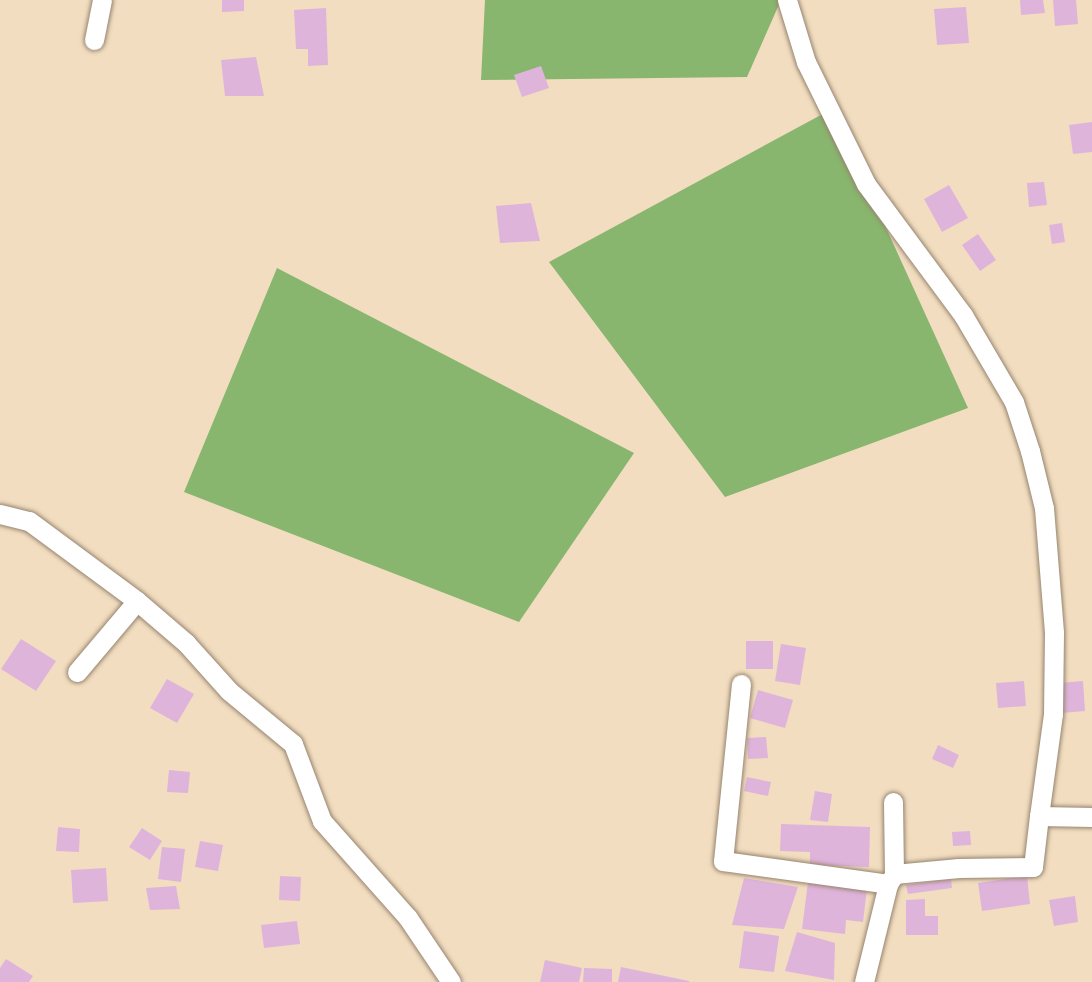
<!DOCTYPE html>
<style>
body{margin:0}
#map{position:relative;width:1092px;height:982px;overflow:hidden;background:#f2ddc0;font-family:"Gentium Book Plus",serif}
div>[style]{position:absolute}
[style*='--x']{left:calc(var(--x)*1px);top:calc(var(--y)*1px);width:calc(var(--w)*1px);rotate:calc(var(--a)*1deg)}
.forest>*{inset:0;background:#88b66e}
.building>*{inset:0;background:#dfb4db}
.roads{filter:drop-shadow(0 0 2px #96846f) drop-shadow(0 0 2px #96846f)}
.minor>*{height:19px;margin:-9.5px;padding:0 9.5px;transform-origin:9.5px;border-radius:9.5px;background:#fff}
span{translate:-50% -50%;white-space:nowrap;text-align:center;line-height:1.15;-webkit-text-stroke:5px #fbf7ec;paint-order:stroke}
</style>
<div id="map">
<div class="forest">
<div style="clip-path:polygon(485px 0,781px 0,747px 77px,481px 80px)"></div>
<div style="clip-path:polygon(832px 109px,968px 408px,725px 497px,549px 262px)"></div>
<div style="clip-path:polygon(277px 268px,634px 453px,519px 622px,184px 492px)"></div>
</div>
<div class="building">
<div style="clip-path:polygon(222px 0,244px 0,244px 11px,222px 12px)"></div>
<div style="clip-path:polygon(1020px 0,1043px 0,1045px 13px,1021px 15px)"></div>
<div style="clip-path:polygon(1053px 0,1076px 0,1078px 24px,1055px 26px)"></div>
<div style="clip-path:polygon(966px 7px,969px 43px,937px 45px,934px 9px)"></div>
<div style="clip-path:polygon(326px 8px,328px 65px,308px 66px,308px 49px,296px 49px,294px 10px)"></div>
<div style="clip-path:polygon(256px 57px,264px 96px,225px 96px,221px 60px)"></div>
<div style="clip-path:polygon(541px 66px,549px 88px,522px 97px,514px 75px)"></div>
<div style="clip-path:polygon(1092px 122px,1092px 152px,1073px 154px,1069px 125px)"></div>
<div style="clip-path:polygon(1044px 182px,1047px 205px,1029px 207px,1027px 183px)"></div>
<div style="clip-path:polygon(949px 185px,968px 218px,942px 232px,924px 199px)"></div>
<div style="clip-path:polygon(531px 203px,540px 241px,500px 243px,496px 206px)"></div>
<div style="clip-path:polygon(1062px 223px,1065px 242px,1052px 244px,1049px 225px)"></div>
<div style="clip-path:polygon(978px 234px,996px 260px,980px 271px,962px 245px)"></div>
<div style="clip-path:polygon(21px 639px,56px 661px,36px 691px,1px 669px)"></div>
<div style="clip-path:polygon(746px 641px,773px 641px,773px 669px,746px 669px)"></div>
<div style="clip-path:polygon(781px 644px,806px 648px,800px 685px,775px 681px)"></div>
<div style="clip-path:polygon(167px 679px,194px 694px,177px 723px,150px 708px)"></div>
<div style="clip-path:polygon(1024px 681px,1026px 706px,998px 708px,996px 683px)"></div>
<div style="clip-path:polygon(1083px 681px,1085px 711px,1061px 713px,1059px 683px)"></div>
<div style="clip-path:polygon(758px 690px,793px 700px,785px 728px,750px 718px)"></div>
<div style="clip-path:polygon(766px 737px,768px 758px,748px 759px,747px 738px)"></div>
<div style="clip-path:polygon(938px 745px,959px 755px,953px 768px,932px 759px)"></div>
<div style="clip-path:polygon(169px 770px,190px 772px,188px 793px,167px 792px)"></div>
<div style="clip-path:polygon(747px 777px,771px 782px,768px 796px,744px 791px)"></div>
<div style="clip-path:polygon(815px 791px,832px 794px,828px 822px,810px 820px)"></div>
<div style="clip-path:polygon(781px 824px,870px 827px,869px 867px,810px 865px,810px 852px,780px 851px)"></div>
<div style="clip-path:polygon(58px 827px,80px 829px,79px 852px,56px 851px)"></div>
<div style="clip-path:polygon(142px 828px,162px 841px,150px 860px,129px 847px)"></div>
<div style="clip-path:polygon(970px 831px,971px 845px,953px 846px,952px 832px)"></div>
<div style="clip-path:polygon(200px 841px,223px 845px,218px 871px,195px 867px)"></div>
<div style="clip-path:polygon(162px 847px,185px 849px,181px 882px,158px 879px)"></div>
<div style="clip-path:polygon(106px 868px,108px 901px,73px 903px,71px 870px)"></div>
<div style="clip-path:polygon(280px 876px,301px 877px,300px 901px,279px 900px)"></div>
<div style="clip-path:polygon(1027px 876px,1030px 904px,982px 911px,978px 883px)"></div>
<div style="clip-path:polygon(744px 878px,798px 887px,784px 929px,732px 925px)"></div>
<div style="clip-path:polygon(951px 879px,952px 888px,908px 894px,906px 885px)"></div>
<div style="clip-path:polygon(808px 882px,867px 889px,863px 922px,846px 920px,845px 934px,802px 929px)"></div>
<div style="clip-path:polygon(176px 886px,180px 909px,150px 910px,146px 888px)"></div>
<div style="clip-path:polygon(1075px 896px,1078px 922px,1054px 926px,1049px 900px)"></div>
<div style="clip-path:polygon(925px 899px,925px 916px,938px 916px,938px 935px,906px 935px,906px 900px)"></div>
<div style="clip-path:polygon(297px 921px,300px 944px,264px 948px,261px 925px)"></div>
<div style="clip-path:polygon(744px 931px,779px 936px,774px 972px,739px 968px)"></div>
<div style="clip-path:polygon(797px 932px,835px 943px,834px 980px,785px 971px)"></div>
<div style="clip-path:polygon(6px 959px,33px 976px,29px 982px,0 982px,0 968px)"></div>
<div style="clip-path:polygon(545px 960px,582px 968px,579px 982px,540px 982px)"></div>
<div style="clip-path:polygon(621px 967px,689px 981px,689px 982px,618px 982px)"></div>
<div style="clip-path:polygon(584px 968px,612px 969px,612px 982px,583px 982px)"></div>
</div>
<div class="roads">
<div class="minor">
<div style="--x:787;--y:0;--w:65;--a:73"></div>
<div style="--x:806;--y:62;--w:136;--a:63.8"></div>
<div style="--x:866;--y:184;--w:163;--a:53.5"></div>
<div style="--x:963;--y:315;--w:101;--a:59.6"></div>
<div style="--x:1014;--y:402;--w:52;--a:71.9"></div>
<div style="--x:1030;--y:451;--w:59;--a:76.2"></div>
<div style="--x:1044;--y:508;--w:125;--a:85.4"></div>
<div style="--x:1054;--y:633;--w:81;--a:90.7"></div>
<div style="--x:1053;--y:714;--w:103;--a:97.8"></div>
<div style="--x:94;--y:40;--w:41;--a:-78.7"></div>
<div style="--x:0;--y:514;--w:30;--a:14"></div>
<div style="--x:29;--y:521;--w:134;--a:36.5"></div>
<div style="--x:137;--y:601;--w:65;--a:40.6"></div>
<div style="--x:186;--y:643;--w:64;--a:48.1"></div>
<div style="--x:229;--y:691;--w:83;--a:39.6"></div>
<div style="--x:293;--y:744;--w:82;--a:69.4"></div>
<div style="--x:322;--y:821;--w:130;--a:48.4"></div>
<div style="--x:408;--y:918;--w:77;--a:56.1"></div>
<div style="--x:77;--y:672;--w:93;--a:-49.8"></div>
<div style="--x:741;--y:684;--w:178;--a:95.8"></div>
<div style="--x:723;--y:861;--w:167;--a:7.9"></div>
<div style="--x:893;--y:802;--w:72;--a:89.2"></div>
<div style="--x:894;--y:874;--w:65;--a:-5.3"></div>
<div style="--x:959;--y:868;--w:74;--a:-0.8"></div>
<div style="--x:1033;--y:867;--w:51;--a:-83.3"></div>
<div style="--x:1039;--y:816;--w:53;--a:1.1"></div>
<div style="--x:864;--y:982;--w:101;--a:-76.2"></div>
<div style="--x:888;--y:884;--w:11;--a:-56"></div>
</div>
</div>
</div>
